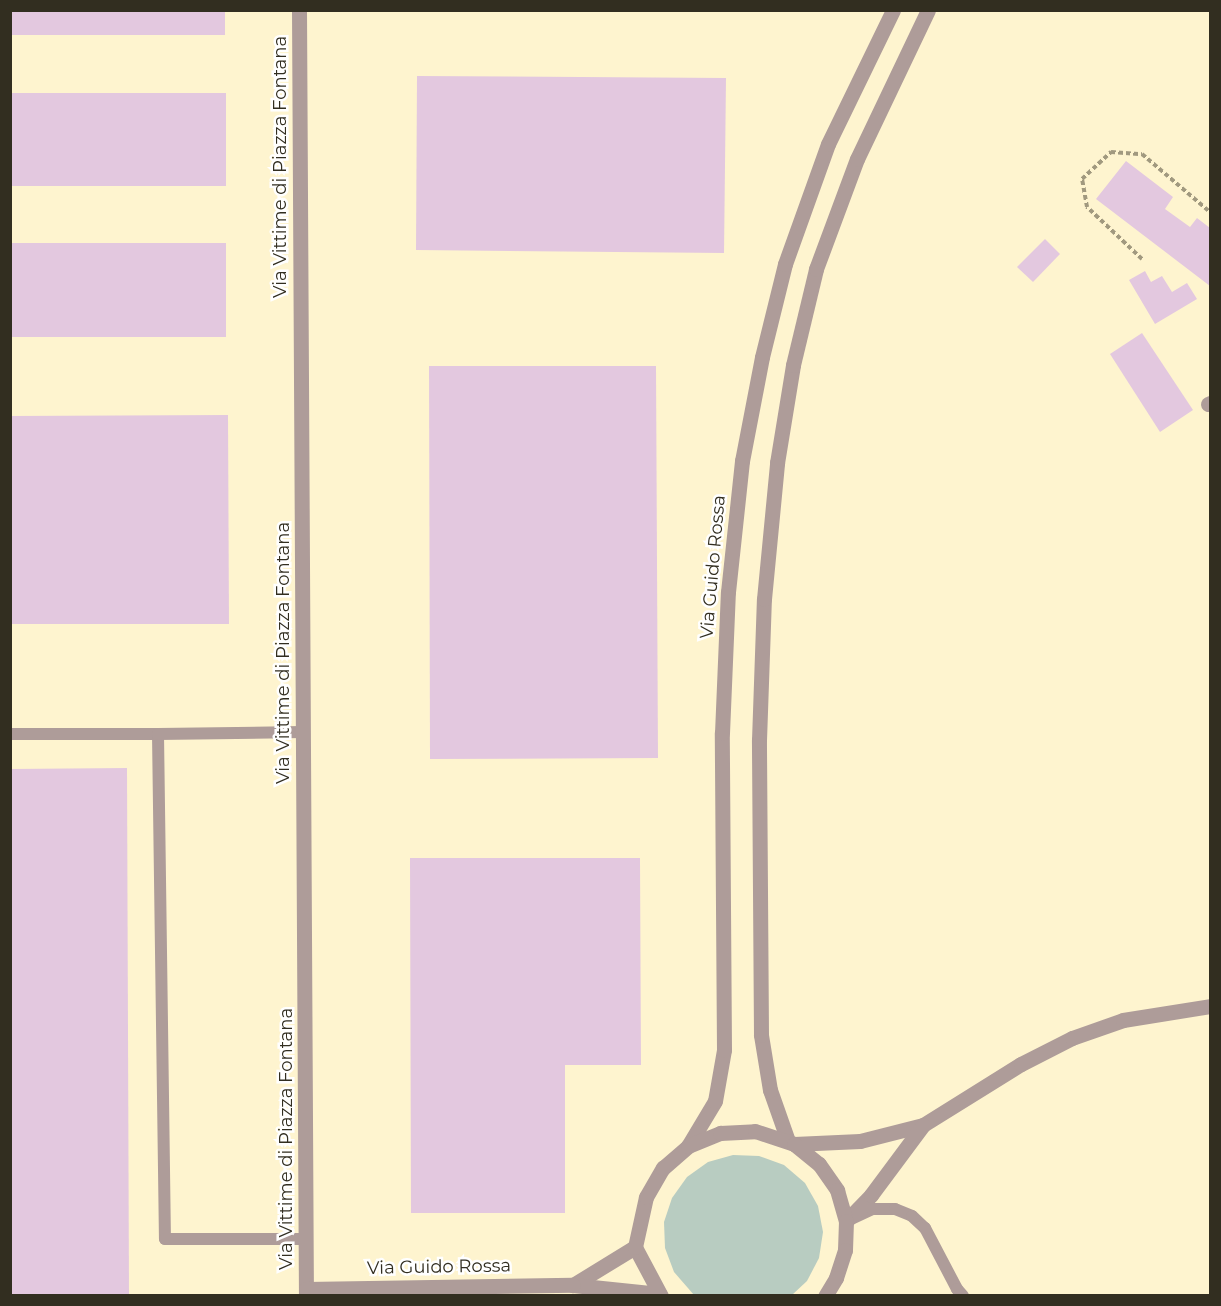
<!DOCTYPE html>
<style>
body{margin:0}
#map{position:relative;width:1221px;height:1306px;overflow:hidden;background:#fef4cf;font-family:Montserrat,sans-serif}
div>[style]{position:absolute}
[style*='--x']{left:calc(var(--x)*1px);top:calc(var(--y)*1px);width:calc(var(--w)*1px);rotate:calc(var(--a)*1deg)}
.green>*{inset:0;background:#b8ccc1}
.building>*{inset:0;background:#e3c8df}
.path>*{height:4px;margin-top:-2px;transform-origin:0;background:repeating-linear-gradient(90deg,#a1997f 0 4.5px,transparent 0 7.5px)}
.service>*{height:12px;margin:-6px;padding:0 6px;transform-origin:6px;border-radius:6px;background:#ae9c99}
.minor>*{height:15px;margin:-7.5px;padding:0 7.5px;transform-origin:7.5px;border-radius:7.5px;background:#ae9c99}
.tertiary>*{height:15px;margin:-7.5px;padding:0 7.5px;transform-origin:7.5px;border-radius:7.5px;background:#ae9c99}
span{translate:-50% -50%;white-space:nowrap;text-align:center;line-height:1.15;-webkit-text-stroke:5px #fff;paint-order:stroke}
.street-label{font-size:18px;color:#322e20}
.frame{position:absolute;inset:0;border:12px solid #322e20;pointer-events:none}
</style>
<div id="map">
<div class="green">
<div style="clip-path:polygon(733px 1155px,759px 1156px,784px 1165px,805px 1183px,818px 1206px,823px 1232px,819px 1258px,807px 1281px,792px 1295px,694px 1295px,674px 1272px,665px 1248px,664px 1222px,672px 1198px,687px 1177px,708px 1162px)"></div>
</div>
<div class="building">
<div style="clip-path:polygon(10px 10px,225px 10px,225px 35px,10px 35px)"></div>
<div style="clip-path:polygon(417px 76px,726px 78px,724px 253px,416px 250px)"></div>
<div style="clip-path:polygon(10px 93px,226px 93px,226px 186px,10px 186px)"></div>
<div style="clip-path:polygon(1126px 161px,1173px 197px,1165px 209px,1190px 227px,1197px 218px,1210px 228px,1210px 286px,1096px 199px)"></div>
<div style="clip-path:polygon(1045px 239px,1060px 254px,1033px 282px,1017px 267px)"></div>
<div style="clip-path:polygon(10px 243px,226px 243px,226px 337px,10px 337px)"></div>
<div style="clip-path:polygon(1145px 271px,1151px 282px,1162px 276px,1172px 292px,1187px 283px,1197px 299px,1155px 324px,1129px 280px)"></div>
<div style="clip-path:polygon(1142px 333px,1193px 410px,1160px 432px,1110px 354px)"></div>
<div style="clip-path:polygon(429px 366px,656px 366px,658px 758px,430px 759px)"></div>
<div style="clip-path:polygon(228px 415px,229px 624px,10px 624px,10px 416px)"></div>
<div style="clip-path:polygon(127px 768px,129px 1296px,10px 1296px,10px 769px)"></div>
<div style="clip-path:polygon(410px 858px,640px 858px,641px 1065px,565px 1065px,565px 1213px,411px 1213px)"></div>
</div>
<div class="path">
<div style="--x:1142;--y:259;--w:76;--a:-136.6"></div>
<div style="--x:1087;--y:207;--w:28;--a:-100"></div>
<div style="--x:1082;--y:179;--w:40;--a:-43"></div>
<div style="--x:1111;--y:152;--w:31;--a:4"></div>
<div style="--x:1142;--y:154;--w:89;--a:40.5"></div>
</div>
<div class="service">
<div style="--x:10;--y:734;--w:148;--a:0"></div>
<div style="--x:158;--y:734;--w:505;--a:89.21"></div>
<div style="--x:165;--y:1239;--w:141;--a:0"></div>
<div style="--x:158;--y:734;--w:145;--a:-0.8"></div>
<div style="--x:851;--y:1219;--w:23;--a:-25"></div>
<div style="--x:872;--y:1209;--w:23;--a:0"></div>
<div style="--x:895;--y:1209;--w:18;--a:22"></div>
<div style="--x:912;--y:1216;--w:18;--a:43"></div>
<div style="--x:925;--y:1228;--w:69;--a:62.3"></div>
<div style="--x:957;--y:1289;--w:9;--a:49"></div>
</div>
<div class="minor">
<div style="--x:299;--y:10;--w:1286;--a:89.69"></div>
<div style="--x:1208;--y:404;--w:2;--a:-27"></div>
<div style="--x:635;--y:1247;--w:73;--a:148.5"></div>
<div style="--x:573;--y:1285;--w:87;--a:5.9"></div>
<div style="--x:306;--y:1289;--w:267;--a:-0.9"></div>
</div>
<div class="tertiary">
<div style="--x:788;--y:1141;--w:54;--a:-109.4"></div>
<div style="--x:770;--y:1090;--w:56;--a:-99.3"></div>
<div style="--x:761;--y:1035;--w:295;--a:-90.4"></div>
<div style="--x:759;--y:740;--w:141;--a:-88"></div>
<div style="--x:764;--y:599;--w:137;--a:-84.5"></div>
<div style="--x:777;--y:463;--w:99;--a:-80.7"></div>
<div style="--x:793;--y:365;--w:99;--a:-76.5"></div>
<div style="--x:816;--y:269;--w:117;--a:-69.6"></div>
<div style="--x:857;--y:159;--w:165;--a:-64.5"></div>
<div style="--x:794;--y:1144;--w:66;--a:-2.6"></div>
<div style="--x:860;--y:1141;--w:65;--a:-14.3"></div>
<div style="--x:923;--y:1125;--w:115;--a:-31.9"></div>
<div style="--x:1021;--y:1064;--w:57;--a:-27"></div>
<div style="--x:1072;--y:1038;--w:54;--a:-19.4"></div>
<div style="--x:1123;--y:1020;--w:88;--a:-9.1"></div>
<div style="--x:688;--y:1146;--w:52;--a:-59"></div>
<div style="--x:715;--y:1101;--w:52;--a:-80"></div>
<div style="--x:724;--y:1050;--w:317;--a:-90.4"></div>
<div style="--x:722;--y:733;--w:141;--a:-87.6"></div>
<div style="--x:728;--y:592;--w:132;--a:-83.9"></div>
<div style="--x:742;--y:461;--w:106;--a:-79.1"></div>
<div style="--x:762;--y:357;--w:96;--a:-76.1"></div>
<div style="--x:785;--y:264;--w:127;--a:-70.3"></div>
<div style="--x:828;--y:144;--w:149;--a:-64.1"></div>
<div style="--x:846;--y:1221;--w:36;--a:-46"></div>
<div style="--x:871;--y:1195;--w:87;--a:-53.4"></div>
<div style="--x:661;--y:1296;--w:55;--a:-118"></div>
<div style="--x:635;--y:1247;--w:51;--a:-77.6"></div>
<div style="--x:646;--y:1197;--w:34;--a:-60"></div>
<div style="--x:663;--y:1168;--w:33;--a:-41"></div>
<div style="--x:688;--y:1146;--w:35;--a:-22"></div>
<div style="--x:720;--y:1133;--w:35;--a:-3"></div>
<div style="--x:755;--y:1131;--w:41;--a:18.4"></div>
<div style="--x:794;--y:1144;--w:32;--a:39"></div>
<div style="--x:819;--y:1164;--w:32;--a:55"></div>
<div style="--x:837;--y:1190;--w:32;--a:74"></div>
<div style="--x:846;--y:1221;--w:29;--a:92"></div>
<div style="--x:845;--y:1250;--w:29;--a:108"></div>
<div style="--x:836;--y:1278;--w:21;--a:121"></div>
</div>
<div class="street-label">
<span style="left:280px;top:167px;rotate:-90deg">Via Vittime di Piazza Fontana</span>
<span style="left:713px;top:567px;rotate:-85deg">Via Guido Rossa</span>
<span style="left:283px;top:653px;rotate:-90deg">Via Vittime di Piazza Fontana</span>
<span style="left:286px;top:1139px;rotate:-90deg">Via Vittime di Piazza Fontana</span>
<span style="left:439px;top:1267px;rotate:-1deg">Via Guido Rossa</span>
</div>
<div class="frame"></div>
</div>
